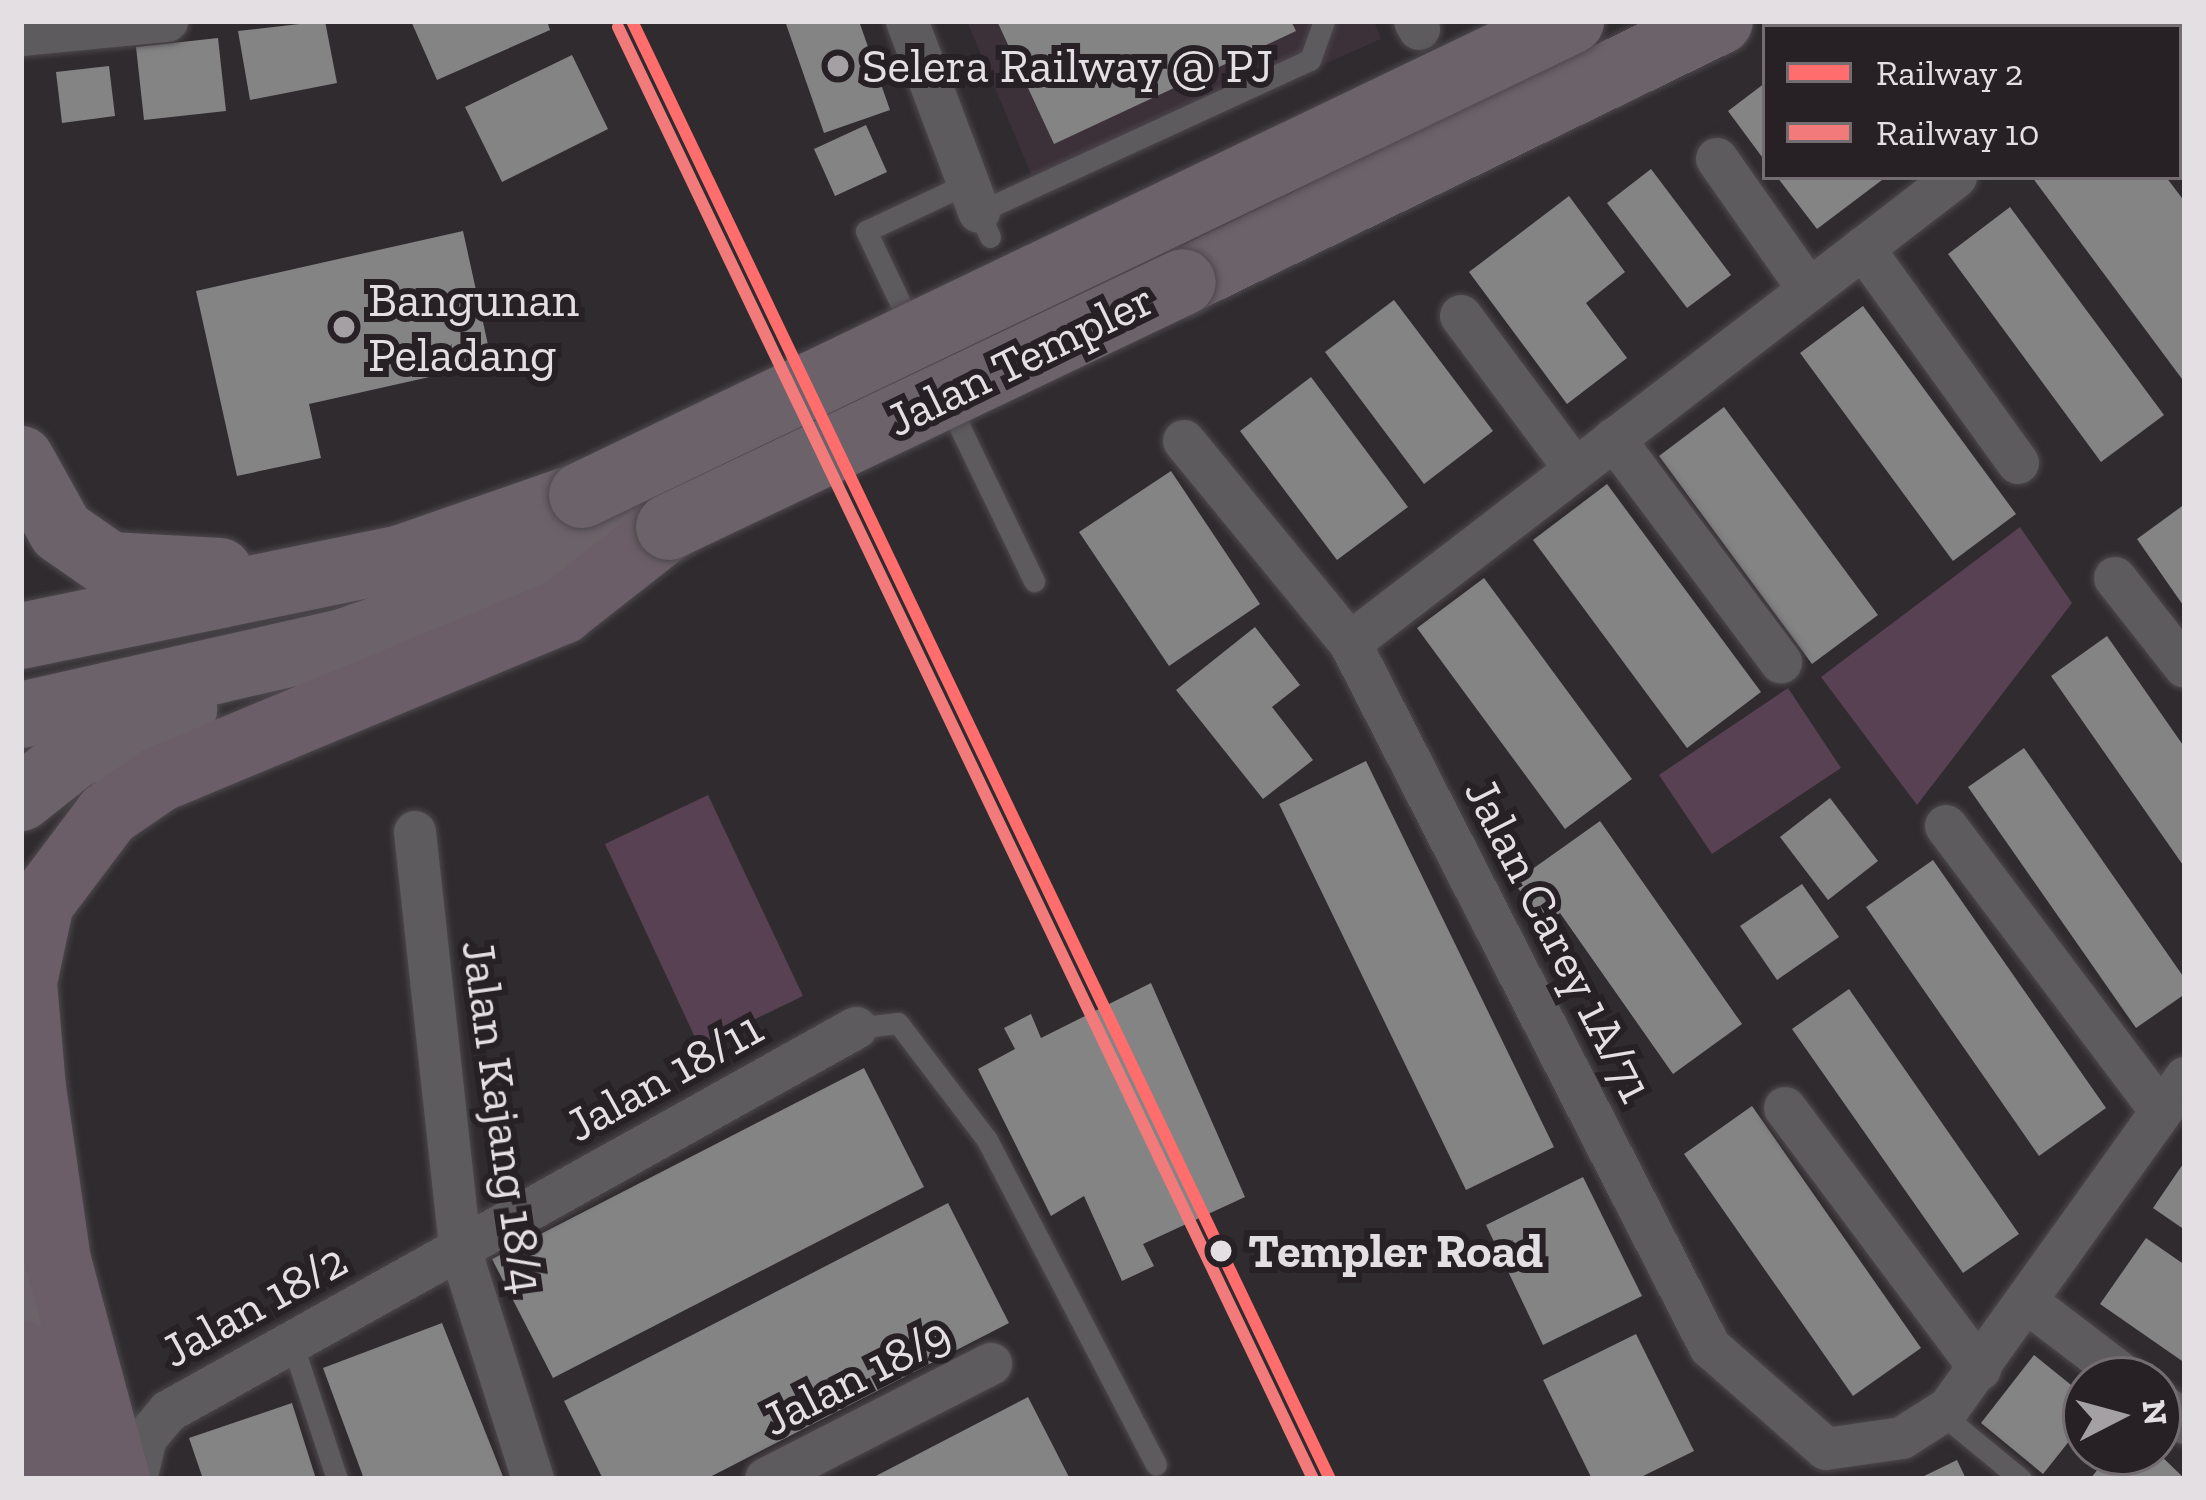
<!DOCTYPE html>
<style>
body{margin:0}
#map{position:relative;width:2206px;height:1500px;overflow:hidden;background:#302b2e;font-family:"Zilla Slab",serif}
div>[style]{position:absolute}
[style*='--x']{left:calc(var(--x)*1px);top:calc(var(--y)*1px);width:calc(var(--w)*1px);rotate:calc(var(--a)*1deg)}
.built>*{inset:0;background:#3c3039}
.green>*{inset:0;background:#584152}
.building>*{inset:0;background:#848485}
.roads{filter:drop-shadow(0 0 3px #4d484c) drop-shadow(0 0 3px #4d484c)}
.lane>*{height:21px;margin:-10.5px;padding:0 10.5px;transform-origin:10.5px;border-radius:10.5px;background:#5e5b5e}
.street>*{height:42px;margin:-21px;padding:0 21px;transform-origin:21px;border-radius:21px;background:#5e5b5e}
.primary>*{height:66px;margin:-33px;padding:0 33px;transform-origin:33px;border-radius:33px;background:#6c626a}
.highway>*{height:66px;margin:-33px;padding:0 33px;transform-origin:33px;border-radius:33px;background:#6b5e68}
.bridges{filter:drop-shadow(0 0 3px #4d484c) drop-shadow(0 0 3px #4d484c)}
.primary-bridge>*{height:66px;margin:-33px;padding:0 33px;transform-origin:33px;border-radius:33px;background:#6c626a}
.rail-1>*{height:12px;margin:-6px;padding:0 6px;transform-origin:6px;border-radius:6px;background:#ff6d6d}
.rail-2>*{height:12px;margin:-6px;padding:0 6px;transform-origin:6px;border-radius:6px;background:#f37a7a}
.dots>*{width:33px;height:33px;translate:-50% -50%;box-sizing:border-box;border:6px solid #272025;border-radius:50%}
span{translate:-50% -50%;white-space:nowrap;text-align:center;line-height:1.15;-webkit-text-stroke:12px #272025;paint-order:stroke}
.poi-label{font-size:48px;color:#e4dfe3}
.left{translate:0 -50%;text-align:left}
.street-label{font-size:48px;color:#e4dfe3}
.stop-label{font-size:48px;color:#e4dfe3;font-weight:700}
.frame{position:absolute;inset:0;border:24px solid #e4dfe3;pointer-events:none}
.legend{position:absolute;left:1762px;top:24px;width:420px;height:156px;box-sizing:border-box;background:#272025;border:3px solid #736c71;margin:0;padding:15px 21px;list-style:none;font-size:36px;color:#e4dfe3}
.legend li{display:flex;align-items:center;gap:24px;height:60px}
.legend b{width:60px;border:3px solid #736c71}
.north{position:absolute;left:2062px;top:1356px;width:120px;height:120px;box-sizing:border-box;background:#272025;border:3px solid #736c71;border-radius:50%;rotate:84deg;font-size:33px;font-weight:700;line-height:48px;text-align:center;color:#e4dfe3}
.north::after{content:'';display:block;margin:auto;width:42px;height:54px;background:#a5a0a4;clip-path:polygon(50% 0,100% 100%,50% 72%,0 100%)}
</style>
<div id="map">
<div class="built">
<div style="clip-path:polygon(967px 21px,1374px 21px,1381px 39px,1038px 191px)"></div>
</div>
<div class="green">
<div style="clip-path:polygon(2020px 527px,2072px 603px,1917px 805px,1821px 677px)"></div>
<div style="clip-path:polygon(1788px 688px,1841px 768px,1712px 854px,1659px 775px)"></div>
<div style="clip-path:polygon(708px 795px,803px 996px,699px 1046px,605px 844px)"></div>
</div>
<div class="building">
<div style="clip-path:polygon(325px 21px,337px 83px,250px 100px,238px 31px)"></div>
<div style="clip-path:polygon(411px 21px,547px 21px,550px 30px,437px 80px)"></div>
<div style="clip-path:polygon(785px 21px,859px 21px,890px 110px,824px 133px)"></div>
<div style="clip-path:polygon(997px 21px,1291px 21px,1296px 31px,1054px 144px)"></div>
<div style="clip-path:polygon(218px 38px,226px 111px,144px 120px,136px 47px)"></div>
<div style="clip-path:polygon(572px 55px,608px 129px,502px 182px,465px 107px)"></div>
<div style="clip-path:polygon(109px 66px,115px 116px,62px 123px,56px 72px)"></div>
<div style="clip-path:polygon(1765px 83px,1765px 161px,1728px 111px)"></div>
<div style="clip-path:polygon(866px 125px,887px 172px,835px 196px,814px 149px)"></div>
<div style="clip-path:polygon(1651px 169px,1731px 275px,1687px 308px,1607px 203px)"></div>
<div style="clip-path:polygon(1777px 177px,1886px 177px,1817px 229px)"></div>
<div style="clip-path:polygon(2032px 177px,2166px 177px,2185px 202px,2185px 383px)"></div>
<div style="clip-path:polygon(1569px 196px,1625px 272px,1586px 303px,1627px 358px,1567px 404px,1469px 272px)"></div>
<div style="clip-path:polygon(2010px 207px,2164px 415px,2101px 462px,1948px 254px)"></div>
<div style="clip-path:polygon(463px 231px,492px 363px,309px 404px,321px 458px,237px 476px,196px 291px)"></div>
<div style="clip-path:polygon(1394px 300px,1493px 431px,1424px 484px,1325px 352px)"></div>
<div style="clip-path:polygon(1863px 306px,2016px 514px,1953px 561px,1800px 353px)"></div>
<div style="clip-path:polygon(1311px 377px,1408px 507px,1337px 560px,1240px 431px)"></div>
<div style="clip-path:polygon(1724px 407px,1878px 615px,1812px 664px,1659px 456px)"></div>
<div style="clip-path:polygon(1171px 471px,1260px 604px,1169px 666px,1079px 532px)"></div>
<div style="clip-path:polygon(1607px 484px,1761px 692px,1687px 748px,1533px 540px)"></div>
<div style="clip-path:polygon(2185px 504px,2185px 608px,2137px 539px)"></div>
<div style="clip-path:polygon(1484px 578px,1632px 779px,1565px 829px,1417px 628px)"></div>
<div style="clip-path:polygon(1255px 627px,1300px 685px,1272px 707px,1313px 760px,1263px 799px,1176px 690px)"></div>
<div style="clip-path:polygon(2107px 636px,2185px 748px,2185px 868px,2051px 676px)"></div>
<div style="clip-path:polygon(2024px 748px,2185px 979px,2185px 994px,2136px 1028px,1968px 787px)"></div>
<div style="clip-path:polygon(1366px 761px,1554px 1147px,1466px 1190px,1279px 804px)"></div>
<div style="clip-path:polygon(1830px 798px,1878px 861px,1828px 900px,1780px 837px)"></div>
<div style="clip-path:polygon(1600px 821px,1742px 1024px,1673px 1074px,1560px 913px,1543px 925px,1514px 882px)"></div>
<div style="clip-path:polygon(1933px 860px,2106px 1108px,2039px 1156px,1866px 907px)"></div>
<div style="clip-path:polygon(1802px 884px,1839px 937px,1777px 980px,1740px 926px)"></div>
<div style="clip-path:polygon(1151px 983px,1245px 1197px,1143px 1244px,1154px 1266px,1122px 1281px,1084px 1196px,1051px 1216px,978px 1069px,1015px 1049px,1004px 1028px,1031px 1014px,1041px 1038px)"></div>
<div style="clip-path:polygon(1849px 989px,2019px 1234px,1963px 1273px,1792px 1029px)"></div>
<div style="clip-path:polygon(864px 1068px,924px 1187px,553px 1378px,492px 1259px)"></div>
<div style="clip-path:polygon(1752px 1106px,1921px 1348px,1853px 1396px,1684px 1154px)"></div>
<div style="clip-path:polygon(2185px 1161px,2185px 1230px,2153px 1208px)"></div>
<div style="clip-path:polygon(1583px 1177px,1642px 1296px,1543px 1345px,1486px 1225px)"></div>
<div style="clip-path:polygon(948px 1203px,1009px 1323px,706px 1479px,603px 1479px,564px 1401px)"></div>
<div style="clip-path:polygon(2146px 1238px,2185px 1265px,2185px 1363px,2100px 1304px)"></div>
<div style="clip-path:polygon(442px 1323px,504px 1479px,364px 1479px,323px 1368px)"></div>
<div style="clip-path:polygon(1636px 1334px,1694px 1451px,1637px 1479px,1592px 1479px,1543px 1380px)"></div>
<div style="clip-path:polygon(2034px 1355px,2086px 1397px,2086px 1420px,2043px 1474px,1981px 1423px)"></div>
<div style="clip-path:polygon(1028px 1397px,1070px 1479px,870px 1479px)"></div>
<div style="clip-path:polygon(292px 1403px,316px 1479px,203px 1479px,189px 1438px)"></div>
<div style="clip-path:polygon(2112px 1452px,2157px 1452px,2185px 1479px,2090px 1479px)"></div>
<div style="clip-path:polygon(1957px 1460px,1966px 1479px,1918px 1479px)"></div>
</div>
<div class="roads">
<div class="lane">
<div style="--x:990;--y:237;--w:27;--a:-114"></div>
<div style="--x:979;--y:212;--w:364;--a:-24.7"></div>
<div style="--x:1310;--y:60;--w:41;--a:-70.3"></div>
<div style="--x:914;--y:332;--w:112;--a:-115.4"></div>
<div style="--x:866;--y:231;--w:113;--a:-25.2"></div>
<div style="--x:948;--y:403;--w:198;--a:64.2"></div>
<div style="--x:856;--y:1028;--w:42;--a:-6.8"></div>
<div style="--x:898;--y:1023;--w:147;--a:52.7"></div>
<div style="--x:987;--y:1140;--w:366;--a:62.5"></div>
<div style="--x:292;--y:1343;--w:143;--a:71.7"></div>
<div style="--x:1943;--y:1415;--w:101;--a:39.4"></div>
</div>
<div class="street">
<div style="--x:907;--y:21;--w:204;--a:69.3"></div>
<div style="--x:1415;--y:21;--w:9;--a:63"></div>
<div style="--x:1996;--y:21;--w:7;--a:56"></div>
<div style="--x:21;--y:35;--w:147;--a:-5.5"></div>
<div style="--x:2179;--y:131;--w:9;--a:49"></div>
<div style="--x:1717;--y:159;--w:160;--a:54.9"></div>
<div style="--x:1956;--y:177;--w:764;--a:142.44"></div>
<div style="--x:1350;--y:643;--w:791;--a:62.92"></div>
<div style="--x:1710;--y:1347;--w:154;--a:41.3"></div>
<div style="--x:1826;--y:1449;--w:77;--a:-8.2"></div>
<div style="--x:1902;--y:1438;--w:56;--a:-32.6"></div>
<div style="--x:1949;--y:1408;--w:406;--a:-54.4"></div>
<div style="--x:1863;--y:248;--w:265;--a:54.2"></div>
<div style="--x:1461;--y:316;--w:191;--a:53.3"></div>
<div style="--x:1614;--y:439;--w:279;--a:53.2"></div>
<div style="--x:1184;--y:441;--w:261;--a:50.6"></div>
<div style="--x:2115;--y:578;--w:113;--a:51.8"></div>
<div style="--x:1946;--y:826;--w:357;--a:53"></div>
<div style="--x:415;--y:832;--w:419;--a:83.8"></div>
<div style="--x:460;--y:1249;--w:241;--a:72.4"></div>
<div style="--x:1785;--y:1108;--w:326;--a:53.2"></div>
<div style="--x:2027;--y:1302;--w:128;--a:37.4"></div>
<div style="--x:2158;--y:1402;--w:34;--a:38"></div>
<div style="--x:136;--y:1479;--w:42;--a:-76.3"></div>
<div style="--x:146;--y:1438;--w:35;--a:-50"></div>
<div style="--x:169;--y:1411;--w:787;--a:-29.14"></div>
<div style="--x:766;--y:1479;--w:253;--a:-27.1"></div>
</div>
<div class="primary">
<div style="--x:1183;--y:282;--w:597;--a:-25.92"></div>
<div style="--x:21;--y:459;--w:82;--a:60.9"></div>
<div style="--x:61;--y:531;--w:60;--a:34.8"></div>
<div style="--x:110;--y:565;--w:110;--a:3.1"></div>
<div style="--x:21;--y:636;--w:388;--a:-11.6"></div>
<div style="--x:401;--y:558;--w:192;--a:-19.2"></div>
<div style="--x:21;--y:715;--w:330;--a:-12.8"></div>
<div style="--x:343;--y:642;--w:319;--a:-19.2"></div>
<div style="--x:21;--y:798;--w:68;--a:-38.4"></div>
<div style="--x:74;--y:756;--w:120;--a:-23.1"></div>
<div style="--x:25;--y:1220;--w:115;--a:82.5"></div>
<div style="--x:40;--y:1334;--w:81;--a:69.8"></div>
</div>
<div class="highway">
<div style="--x:21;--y:1353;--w:131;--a:74.5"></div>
<div style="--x:117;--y:1479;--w:226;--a:-105.1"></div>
<div style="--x:58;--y:1261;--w:175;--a:-98.2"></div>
<div style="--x:33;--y:1088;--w:106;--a:-94.9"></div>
<div style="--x:24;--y:982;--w:81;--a:-77.9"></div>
<div style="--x:41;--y:903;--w:111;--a:-53"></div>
<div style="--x:108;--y:814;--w:62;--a:-34.5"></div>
<div style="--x:159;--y:779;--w:437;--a:-22.6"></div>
<div style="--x:562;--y:611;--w:136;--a:-38.1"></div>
</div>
</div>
<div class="bridges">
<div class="primary-bridge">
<div style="--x:582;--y:495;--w:1097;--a:-25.61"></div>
<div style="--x:669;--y:527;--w:569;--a:-25.48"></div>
</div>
</div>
<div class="rail-1">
<div style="--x:632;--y:21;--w:1616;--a:64.42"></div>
</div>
<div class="rail-2">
<div style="--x:618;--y:27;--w:1610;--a:64.42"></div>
</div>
<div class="dots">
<div style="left:838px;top:66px;background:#a5a0a4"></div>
<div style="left:344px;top:327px;background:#a5a0a4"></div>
<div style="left:1221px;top:1251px;background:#e4dfe3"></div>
</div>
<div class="poi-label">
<span class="left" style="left:862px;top:66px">Selera Railway @ PJ</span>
<span class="left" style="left:368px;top:327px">Bangunan<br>Peladang</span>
</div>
<div class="street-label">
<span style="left:1020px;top:359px;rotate:-26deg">Jalan Templer</span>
<span style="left:1559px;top:940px;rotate:63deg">Jalan Carey 1A/71</span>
<span style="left:664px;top:1076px;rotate:-29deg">Jalan 18/11</span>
<span style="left:503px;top:1117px;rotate:82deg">Jalan Kajang 18/4</span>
<span style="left:254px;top:1305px;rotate:-29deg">Jalan 18/2</span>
<span style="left:856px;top:1376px;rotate:-27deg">Jalan 18/9</span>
</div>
<div class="stop-label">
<span class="left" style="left:1248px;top:1251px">Templer Road</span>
</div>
<div class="frame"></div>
<ul class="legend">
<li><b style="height:15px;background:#ff6d6d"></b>Railway 2</li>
<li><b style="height:15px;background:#f37a7a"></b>Railway 10</li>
</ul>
<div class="north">N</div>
</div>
